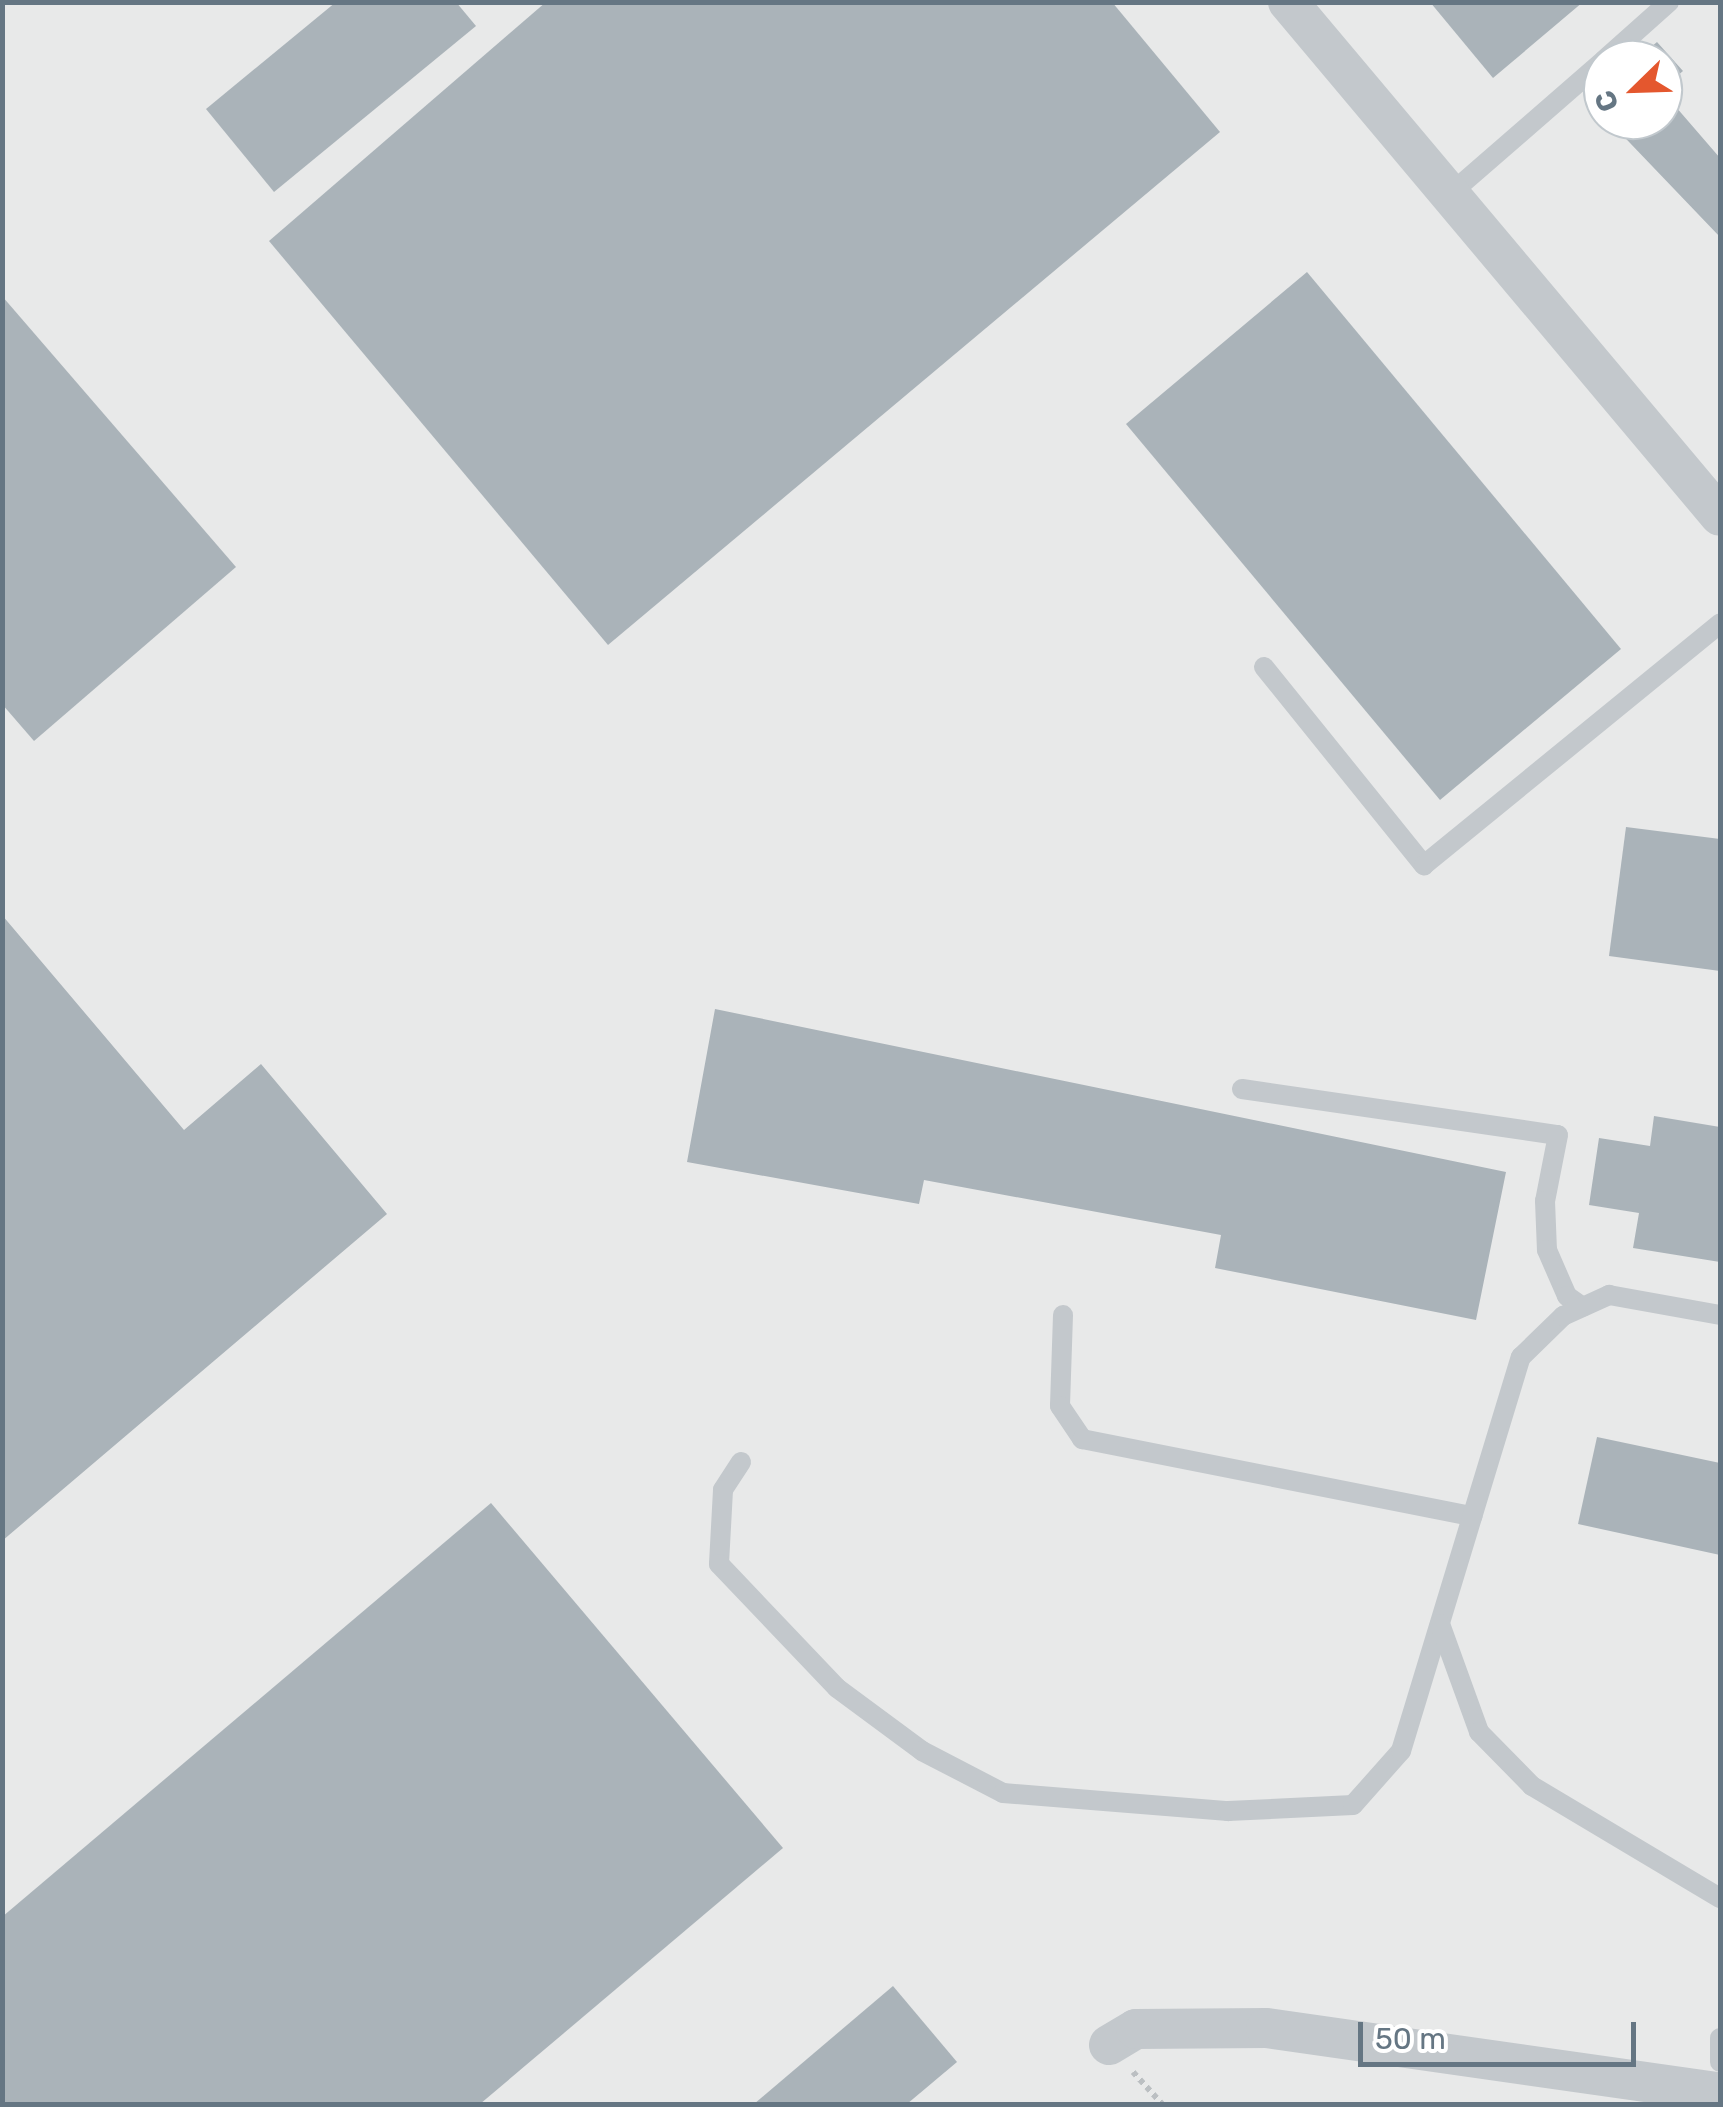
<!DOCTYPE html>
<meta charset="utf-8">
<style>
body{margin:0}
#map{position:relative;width:1723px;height:2107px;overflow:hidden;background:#fafaf8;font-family:Rubik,sans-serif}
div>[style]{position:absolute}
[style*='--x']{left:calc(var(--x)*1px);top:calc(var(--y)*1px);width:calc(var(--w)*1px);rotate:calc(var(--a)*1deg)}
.built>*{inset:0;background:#e8e9e9}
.building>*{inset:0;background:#aab3b9}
.path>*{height:6px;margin-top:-3px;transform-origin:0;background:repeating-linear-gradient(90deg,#bbbfc2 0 5px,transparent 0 10px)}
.lane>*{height:20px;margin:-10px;padding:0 10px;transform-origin:10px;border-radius:10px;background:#c3c8cc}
.street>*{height:40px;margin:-20px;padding:0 20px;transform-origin:20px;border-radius:20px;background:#c3c8cc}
span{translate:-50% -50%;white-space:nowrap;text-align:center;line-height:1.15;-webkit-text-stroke:10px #fff;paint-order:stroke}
.frame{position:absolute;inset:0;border:5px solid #657683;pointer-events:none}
.north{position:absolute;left:1583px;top:40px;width:100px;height:100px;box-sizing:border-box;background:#fff;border:2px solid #c1c8cd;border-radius:50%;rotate:247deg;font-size:28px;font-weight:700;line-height:40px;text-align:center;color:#657683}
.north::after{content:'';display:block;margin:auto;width:35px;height:45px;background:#e4572e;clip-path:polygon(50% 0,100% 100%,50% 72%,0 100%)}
.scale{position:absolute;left:1358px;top:2022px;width:278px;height:45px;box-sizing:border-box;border:5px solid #657683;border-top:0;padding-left:12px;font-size:30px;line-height:35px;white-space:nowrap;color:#657683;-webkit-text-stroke:8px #fff;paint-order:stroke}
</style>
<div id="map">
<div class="built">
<div style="clip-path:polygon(evenodd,3px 3px,1720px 3px,1720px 2104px,3px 2104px,3px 3px,1603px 60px,1663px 60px,1663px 120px,1603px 120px,1603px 60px)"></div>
</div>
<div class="building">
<div style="clip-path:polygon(336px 2px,456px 2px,476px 26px,274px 192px,206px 109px)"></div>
<div style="clip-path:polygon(546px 2px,1112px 2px,1220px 132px,608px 645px,269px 241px)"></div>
<div style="clip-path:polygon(1430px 2px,1583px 2px,1493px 78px)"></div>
<div style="clip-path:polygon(1657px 42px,1683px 71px,1663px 88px,1663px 60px,1636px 60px)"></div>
<div style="clip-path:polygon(1603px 90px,1603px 114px,1591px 100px)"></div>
<div style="clip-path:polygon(1663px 92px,1720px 158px,1720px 237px,1608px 120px,1663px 120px)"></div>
<div style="clip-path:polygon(1307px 272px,1621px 649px,1440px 800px,1126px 424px)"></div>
<div style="clip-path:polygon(2px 296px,236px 567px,34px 741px,2px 704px)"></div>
<div style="clip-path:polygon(1626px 827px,1720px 839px,1720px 971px,1609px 956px)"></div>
<div style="clip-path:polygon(2px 915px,184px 1130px,261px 1064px,387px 1214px,2px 1541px)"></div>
<div style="clip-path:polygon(715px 1009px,1506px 1172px,1476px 1320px,1215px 1268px,1221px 1235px,924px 1180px,919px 1204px,687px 1162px)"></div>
<div style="clip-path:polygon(1654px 1116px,1720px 1127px,1720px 1262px,1633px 1248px,1639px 1213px,1589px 1205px,1599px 1138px,1650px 1146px)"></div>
<div style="clip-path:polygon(1597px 1437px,1720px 1463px,1720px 1555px,1578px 1524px)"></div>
<div style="clip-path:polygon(491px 1503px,783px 1848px,480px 2104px,2px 2104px,2px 1917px)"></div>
<div style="clip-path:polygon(893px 1986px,957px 2062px,907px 2104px,754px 2104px)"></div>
</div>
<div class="path">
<div style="--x:1133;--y:2072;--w:43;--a:47.8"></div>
</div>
<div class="lane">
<div style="--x:1604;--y:60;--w:87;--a:-41.7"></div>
<div style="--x:1450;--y:194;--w:203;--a:-41"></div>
<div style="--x:1264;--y:667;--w:255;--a:51.1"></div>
<div style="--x:1424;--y:865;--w:382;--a:-39.2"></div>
<div style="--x:1242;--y:1089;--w:319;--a:8.3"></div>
<div style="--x:1558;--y:1135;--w:67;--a:101.1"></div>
<div style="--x:1545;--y:1201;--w:49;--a:87.7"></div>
<div style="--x:1547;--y:1250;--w:50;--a:66.5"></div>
<div style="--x:1567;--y:1296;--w:19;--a:35"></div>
<div style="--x:1063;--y:1315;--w:91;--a:91.9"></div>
<div style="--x:1060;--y:1406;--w:40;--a:56"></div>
<div style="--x:1082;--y:1439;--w:398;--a:11.2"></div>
<div style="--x:741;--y:1462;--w:33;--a:123"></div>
<div style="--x:723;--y:1490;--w:74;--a:93.1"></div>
<div style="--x:719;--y:1564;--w:171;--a:46.4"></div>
<div style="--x:837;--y:1688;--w:106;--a:36.5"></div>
<div style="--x:922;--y:1751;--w:91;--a:27.4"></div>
<div style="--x:1003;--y:1793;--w:226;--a:4.6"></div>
<div style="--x:1228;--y:1811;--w:125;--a:-2.7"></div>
<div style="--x:1353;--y:1805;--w:72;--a:-48.4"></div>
<div style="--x:1401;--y:1751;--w:412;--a:-73.1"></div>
<div style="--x:1521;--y:1357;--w:59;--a:-44.3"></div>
<div style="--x:1563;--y:1316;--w:51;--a:-24.5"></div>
<div style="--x:1609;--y:1295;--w:113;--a:10.2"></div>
<div style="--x:1440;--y:1624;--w:115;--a:70.1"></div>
<div style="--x:1479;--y:1732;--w:76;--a:45.5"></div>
<div style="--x:1532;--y:1786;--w:219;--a:30.8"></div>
<div style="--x:1720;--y:2038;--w:24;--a:90"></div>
</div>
<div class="street">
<div style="--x:1288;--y:2;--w:671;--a:49.95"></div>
<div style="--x:1109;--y:2045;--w:31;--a:-31"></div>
<div style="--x:1136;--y:2029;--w:130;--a:-0.4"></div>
<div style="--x:1266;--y:2028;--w:459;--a:8.1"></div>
</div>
<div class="frame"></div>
<div class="north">С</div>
<div class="scale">50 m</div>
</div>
